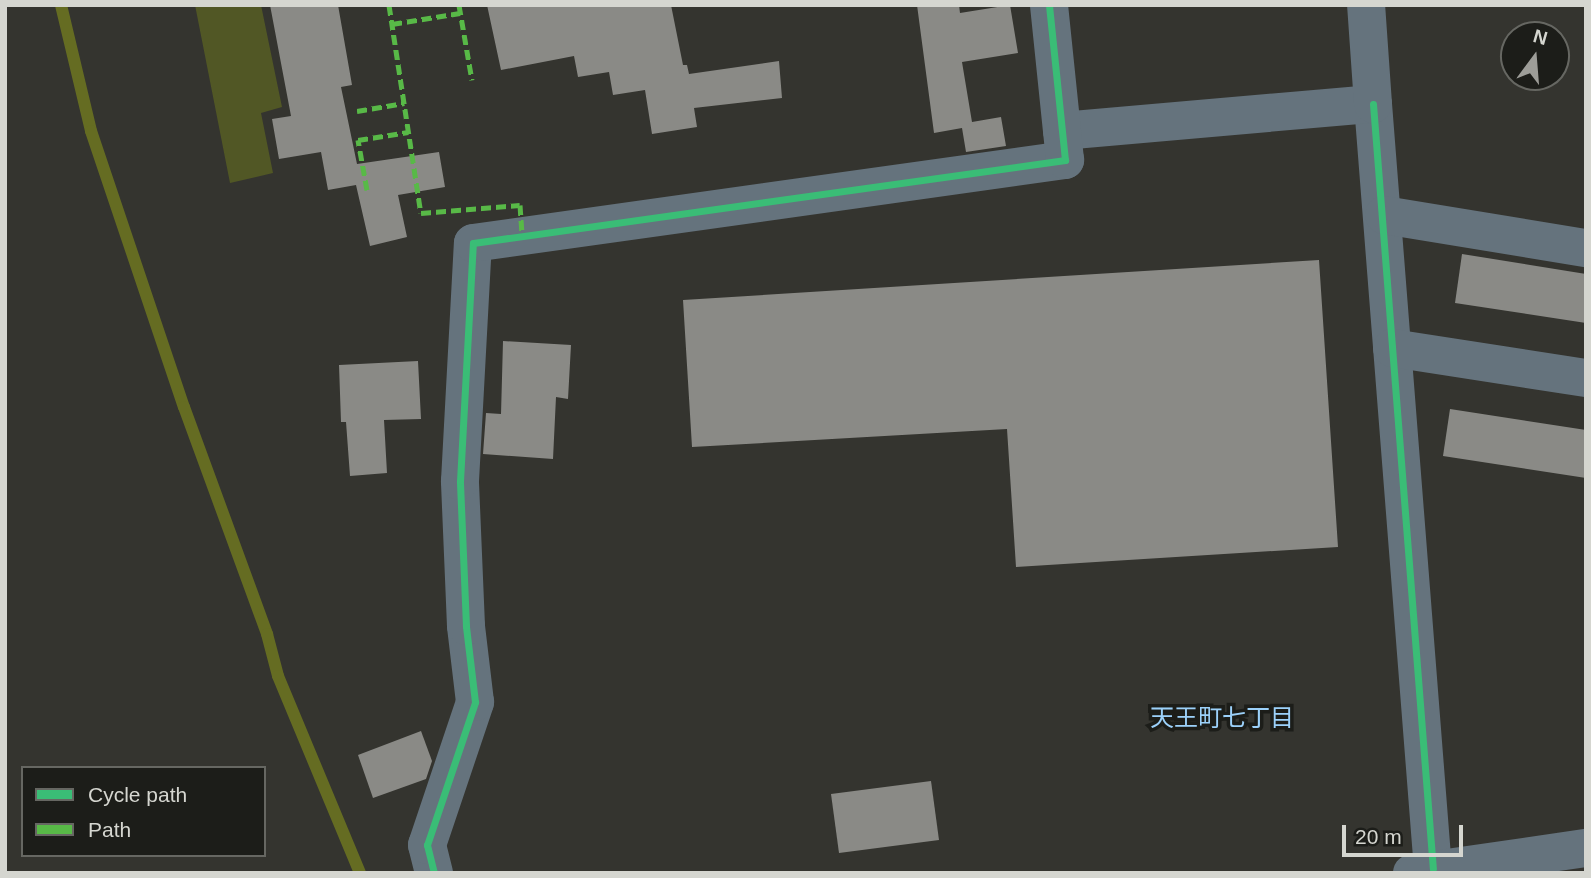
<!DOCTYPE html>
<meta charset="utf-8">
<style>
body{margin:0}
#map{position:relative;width:1591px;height:878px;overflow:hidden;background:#34342f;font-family:Arial,"Noto Sans JP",sans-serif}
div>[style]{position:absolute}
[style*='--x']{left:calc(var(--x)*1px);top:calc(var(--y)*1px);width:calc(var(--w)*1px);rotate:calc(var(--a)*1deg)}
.green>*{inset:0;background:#515725}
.stream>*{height:12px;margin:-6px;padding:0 6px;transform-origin:6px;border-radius:6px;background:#656c22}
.building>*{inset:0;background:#8a8a86}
.minor>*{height:38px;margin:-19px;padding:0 19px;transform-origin:19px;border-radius:19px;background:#65737d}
.quiet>*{height:5px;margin-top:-2.5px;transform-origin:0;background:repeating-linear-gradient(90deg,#58b947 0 10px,transparent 0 15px)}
.cycleway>*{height:7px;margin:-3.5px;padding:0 3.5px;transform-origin:3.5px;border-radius:3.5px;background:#3abd76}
span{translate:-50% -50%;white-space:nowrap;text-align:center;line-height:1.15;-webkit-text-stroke:7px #1c1d19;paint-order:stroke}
.neighbourhood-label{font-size:24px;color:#9cd1fa}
.frame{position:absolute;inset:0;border:7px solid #d5d6d0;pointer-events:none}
.legend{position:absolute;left:21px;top:766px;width:245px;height:91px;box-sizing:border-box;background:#1c1d19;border:2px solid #666762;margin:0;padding:9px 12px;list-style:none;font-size:21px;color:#d5d6d0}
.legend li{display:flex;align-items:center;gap:14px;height:35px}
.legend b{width:35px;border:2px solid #666762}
.north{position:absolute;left:1500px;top:21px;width:70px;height:70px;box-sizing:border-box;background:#1c1d19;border:2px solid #666762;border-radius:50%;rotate:16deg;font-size:19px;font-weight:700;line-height:28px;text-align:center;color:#d5d6d0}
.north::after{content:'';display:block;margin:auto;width:24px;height:32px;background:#9d9d98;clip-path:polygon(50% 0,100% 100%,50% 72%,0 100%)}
.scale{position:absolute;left:1342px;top:825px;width:121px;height:32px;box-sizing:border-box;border:4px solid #d5d6d0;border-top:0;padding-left:9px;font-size:21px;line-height:24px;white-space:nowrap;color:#d5d6d0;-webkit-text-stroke:5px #1c1d19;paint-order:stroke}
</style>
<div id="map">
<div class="green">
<div style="clip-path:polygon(195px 5px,261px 5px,282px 107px,261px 113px,273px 173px,230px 183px)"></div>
</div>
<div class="stream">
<div style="--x:61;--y:5;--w:130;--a:76.6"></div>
<div style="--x:91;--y:131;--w:291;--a:71.4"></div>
<div style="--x:184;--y:407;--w:242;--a:69.9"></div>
<div style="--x:267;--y:634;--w:43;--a:75.3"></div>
<div style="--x:278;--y:676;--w:213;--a:67.4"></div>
</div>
<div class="building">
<div style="clip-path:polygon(270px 5px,338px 5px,352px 85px,341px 87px,357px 164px,439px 152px,445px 187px,398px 195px,407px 237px,370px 246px,356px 185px,328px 190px,321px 152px,279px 159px,272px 119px,291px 116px)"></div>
<div style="clip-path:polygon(487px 5px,671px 5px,683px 65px,687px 65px,689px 74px,779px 61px,782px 98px,694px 108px,697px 127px,652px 134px,645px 90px,613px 95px,609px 72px,578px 77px,574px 56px,501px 70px)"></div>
<div style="clip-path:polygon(917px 5px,959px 5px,960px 13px,1010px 5px,1018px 53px,962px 62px,972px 122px,1001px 117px,1006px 146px,966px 152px,962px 128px,934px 133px)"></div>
<div style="clip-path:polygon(1462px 254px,1586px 274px,1586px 323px,1455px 303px)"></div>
<div style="clip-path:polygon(1319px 260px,1338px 547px,1016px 567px,1007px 429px,692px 447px,683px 300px)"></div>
<div style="clip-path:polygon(503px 341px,571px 345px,568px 399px,556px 397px,553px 459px,483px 454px,486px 413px,501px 414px)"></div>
<div style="clip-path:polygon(418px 361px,421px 419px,384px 420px,387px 473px,350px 476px,346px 422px,341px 422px,339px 365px)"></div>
<div style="clip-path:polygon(1450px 409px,1586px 430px,1586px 478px,1443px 456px)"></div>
<div style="clip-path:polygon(421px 731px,432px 761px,426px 779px,373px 798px,358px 755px)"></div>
<div style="clip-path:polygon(931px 781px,939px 840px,839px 853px,831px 794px)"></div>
</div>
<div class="minor">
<div style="--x:1373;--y:104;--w:767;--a:85.52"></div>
<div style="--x:1062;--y:131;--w:312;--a:-5"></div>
<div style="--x:1373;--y:104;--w:99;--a:-94"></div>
<div style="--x:1384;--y:215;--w:205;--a:9.3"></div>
<div style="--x:1392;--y:348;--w:196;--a:8.8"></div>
<div style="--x:434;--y:873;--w:29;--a:-104"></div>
<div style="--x:427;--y:845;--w:151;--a:-71.4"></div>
<div style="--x:475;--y:702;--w:77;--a:-96.8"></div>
<div style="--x:466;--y:626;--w:145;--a:-92.4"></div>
<div style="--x:460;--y:481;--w:238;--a:-86.9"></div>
<div style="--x:473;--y:243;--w:598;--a:-7.98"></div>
<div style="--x:1065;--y:160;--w:156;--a:-95.9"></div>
<div style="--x:1412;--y:873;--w:176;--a:-8.2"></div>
</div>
<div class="quiet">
<div style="--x:389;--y:5;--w:210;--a:81.3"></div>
<div style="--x:421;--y:213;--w:99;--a:-4.6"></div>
<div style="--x:520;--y:205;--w:31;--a:86"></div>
<div style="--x:459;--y:5;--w:76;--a:80.2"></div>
<div style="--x:392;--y:24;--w:69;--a:-9.2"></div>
<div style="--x:357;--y:111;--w:48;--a:-9.7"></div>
<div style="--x:367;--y:190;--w:51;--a:-100.2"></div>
<div style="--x:358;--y:140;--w:51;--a:-9.1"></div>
</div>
<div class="cycleway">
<div style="--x:1373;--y:104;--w:767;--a:85.52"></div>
<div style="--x:434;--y:873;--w:29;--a:-104"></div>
<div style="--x:427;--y:845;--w:151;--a:-71.4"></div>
<div style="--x:475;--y:702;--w:77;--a:-96.8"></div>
<div style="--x:466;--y:626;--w:145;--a:-92.4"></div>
<div style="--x:460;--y:481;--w:238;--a:-86.9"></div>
<div style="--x:473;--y:243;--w:598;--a:-7.98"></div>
<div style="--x:1065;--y:160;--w:156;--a:-95.9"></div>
</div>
<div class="neighbourhood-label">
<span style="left:1222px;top:718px">天王町七丁目</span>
</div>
<div class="frame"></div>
<ul class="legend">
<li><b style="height:9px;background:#3abd76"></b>Cycle path</li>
<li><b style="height:9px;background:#58b947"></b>Path</li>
</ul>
<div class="north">N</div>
<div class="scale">20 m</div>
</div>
